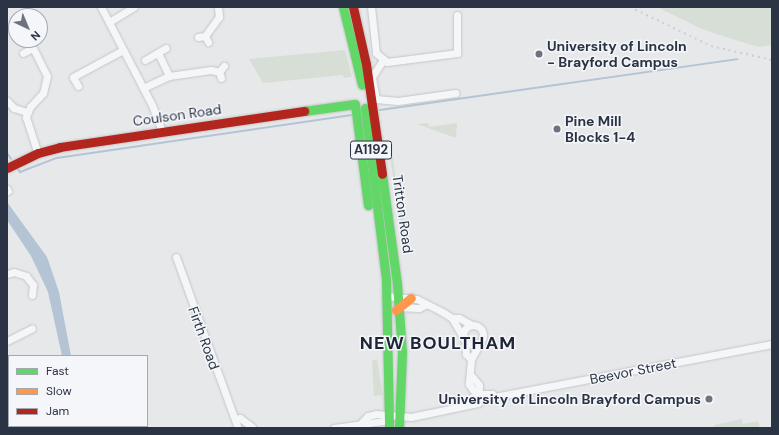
<!DOCTYPE html>
<style>
body{margin:0}
#map{position:relative;width:779px;height:435px;overflow:hidden;background:#e6e8ea;font-family:"DM Sans",sans-serif}
div>[style]{position:absolute}
[style*='--x']{left:calc(var(--x)*1px);top:calc(var(--y)*1px);width:calc(var(--w)*1px);rotate:calc(var(--a)*1deg)}
.green>*{inset:0;background:#d6ded6}
.water>*{inset:0;background:#b4c4d5}
.stream>*{height:2px;margin:-1px;padding:0 1px;transform-origin:1px;border-radius:1px;background:#b4c4d5}
.roads{filter:drop-shadow(0 0 1px #c4c6c8) drop-shadow(0 0 1px #c4c6c8)}
.street>*{height:7px;margin:-3.5px;padding:0 3.5px;transform-origin:3.5px;border-radius:3.5px;background:#f5f6f7}
.street>.ring{margin:-3.5px;padding:0;box-sizing:content-box;background:none;border:7px solid #f5f6f7;border-radius:50%}
.fast>*{height:9px;margin:-4.5px;padding:0 4.5px;transform-origin:4.5px;border-radius:4.5px;background:#63d668}
.slow>*{height:9px;margin:-4.5px;padding:0 4.5px;transform-origin:4.5px;border-radius:4.5px;background:#ff974d}
.jam>*{height:9px;margin:-4.5px;padding:0 4.5px;transform-origin:4.5px;border-radius:4.5px;background:#b3261e}
.rail>*{height:2px;margin-top:-1px;transform-origin:0;background:repeating-linear-gradient(90deg,#cecfd2 0 2px,transparent 0 6px)}
.dots>*{width:11px;height:11px;translate:-50% -50%;box-sizing:border-box;border:2px solid #f4f6f9;border-radius:50%}
span{translate:-50% -50%;white-space:nowrap;text-align:center;line-height:1.15;-webkit-text-stroke:3px #f4f6f9;paint-order:stroke}
.shield-label span{padding:1px 3px;background:#f4f6f9;border:1px solid;border-radius:3px;-webkit-text-stroke-width:0}
.shield-label{font-size:13px;color:#2b3445;font-weight:700}
.poi-label{font-size:14px;color:#2b3445;font-weight:700}
.left{translate:0 -50%;text-align:left}
.right{translate:-100% -50%;text-align:right}
.street-label{font-size:14px;color:#2b3445}
.district-label{font-size:18px;color:#1d2536;font-weight:700;letter-spacing:1px}
.frame{position:absolute;inset:0;border:8px solid #2b3445;pointer-events:none}
.legend{position:absolute;left:8px;top:355px;width:140px;height:72px;box-sizing:border-box;background:#f4f6f9;border:1px solid #a4a8b1;margin:0;padding:5px 7px;list-style:none;font-size:12px;color:#2b3445}
.legend li{display:flex;align-items:center;gap:8px;height:20px}
.legend b{width:20px;border:1px solid #a4a8b1}
.north{position:absolute;left:8px;top:8px;width:40px;height:40px;box-sizing:border-box;background:#f4f6f9;border:1px solid #a4a8b1;border-radius:50%;rotate:136deg;font-size:11px;font-weight:700;line-height:16px;text-align:center;color:#2b3445}
.north::after{content:'';display:block;margin:auto;width:14px;height:18px;background:#6c737f;clip-path:polygon(50% 0,100% 100%,50% 72%,0 100%)}
</style>
<div id="map">
<div class="green">
<div style="clip-path:polygon(657px 7px,772px 7px,772px 45px,759px 47px,735px 40px,702px 29px)"></div>
<div style="clip-path:polygon(345px 50px,352px 77px,344px 78px,343px 75px,263px 83px,249px 59px)"></div>
<div style="clip-path:polygon(428px 123px,429px 127px,457px 123px,456px 138px,417px 124px)"></div>
<div style="clip-path:polygon(390px 158px,393px 158px,399px 205px,406px 226px,404px 226px,401px 223px)"></div>
<div style="clip-path:polygon(377px 359px,383px 395px,374px 396px,372px 361px)"></div>
<div style="clip-path:polygon(742px 419px,743px 424px,758px 421px,760px 428px,715px 428px,714px 425px)"></div>
</div>
<div class="water">
<div style="clip-path:polygon(7px 202px,47px 257px,59px 292px,71px 356px,62px 356px,48px 292px,31px 256px,7px 220px)"></div>
</div>
<div class="stream">
<div style="--x:380;--y:110;--w:361;--a:-8.1"></div>
<div style="--x:7;--y:153;--w:7;--a:56"></div>
<div style="--x:17;--y:167;--w:6;--a:59"></div>
<div style="--x:20;--y:172;--w:40;--a:-21"></div>
<div style="--x:57;--y:158;--w:298;--a:-8.3"></div>
</div>
<div class="roads">
<div class="street">
<div style="--x:101;--y:7;--w:110;--a:62.5"></div>
<div style="--x:152;--y:105;--w:28;--a:69"></div>
<div style="--x:371;--y:7;--w:46;--a:83.8"></div>
<div style="--x:376;--y:53;--w:14;--a:39"></div>
<div style="--x:387;--y:62;--w:71;--a:-7.3"></div>
<div style="--x:457;--y:53;--w:38;--a:-90"></div>
<div style="--x:109;--y:22;--w:29;--a:-31"></div>
<div style="--x:205;--y:36;--w:24;--a:-54"></div>
<div style="--x:219;--y:17;--w:10;--a:-96"></div>
<div style="--x:198;--y:37;--w:7;--a:-8"></div>
<div style="--x:205;--y:36;--w:7;--a:63"></div>
<div style="--x:29;--y:40;--w:40;--a:63.4"></div>
<div style="--x:47;--y:76;--w:17;--a:103"></div>
<div style="--x:43;--y:93;--w:19;--a:133"></div>
<div style="--x:30;--y:107;--w:11;--a:112"></div>
<div style="--x:26;--y:117;--w:38;--a:72"></div>
<div style="--x:23;--y:53;--w:11;--a:-27"></div>
<div style="--x:158;--y:53;--w:25;--a:64"></div>
<div style="--x:145;--y:60;--w:24;--a:-30"></div>
<div style="--x:383;--y:60;--w:20;--a:123"></div>
<div style="--x:372;--y:77;--w:22;--a:80"></div>
<div style="--x:376;--y:99;--w:22;--a:5"></div>
<div style="--x:398;--y:101;--w:58;--a:-8"></div>
<div style="--x:221;--y:78;--w:6;--a:-108"></div>
<div style="--x:219;--y:72;--w:8;--a:-50"></div>
<div style="--x:78;--y:86;--w:10;--a:-119"></div>
<div style="--x:73;--y:77;--w:57;--a:-28.4"></div>
<div style="--x:143;--y:88;--w:29;--a:-25"></div>
<div style="--x:169;--y:76;--w:42;--a:-8.1"></div>
<div style="--x:211;--y:70;--w:8;--a:14"></div>
<div style="--x:7;--y:101;--w:10;--a:45"></div>
<div style="--x:14;--y:108;--w:14;--a:17"></div>
<div style="--x:7;--y:189;--w:2;--a:63"></div>
<div style="--x:176;--y:257;--w:182;--a:70.1"></div>
<div style="--x:7;--y:274;--w:7;--a:-16"></div>
<div style="--x:14;--y:272;--w:13;--a:18"></div>
<div style="--x:26;--y:276;--w:11;--a:52"></div>
<div style="--x:33;--y:285;--w:10;--a:96"></div>
<div style="--x:386;--y:296;--w:31;--a:6"></div>
<div style="--x:417;--y:299;--w:30;--a:27"></div>
<div style="--x:444;--y:313;--w:9;--a:32"></div>
<div style="--x:452;--y:318;--w:22;--a:60"></div>
<div style="--x:398;--y:307;--w:21;--a:3"></div>
<div style="--x:419;--y:308;--w:7;--a:-27"></div>
<div style="--x:452;--y:318;--w:7;--a:0"></div>
<div style="--x:459;--y:318;--w:15;--a:28"></div>
<div class="ring" style="left:463px;top:325px;width:13px;height:13px"></div>
<div style="--x:7;--y:341;--w:28;--a:-27"></div>
<div style="--x:465;--y:341;--w:13;--a:86"></div>
<div style="--x:466;--y:354;--w:7;--a:45"></div>
<div style="--x:480;--y:343;--w:18;--a:119"></div>
<div style="--x:471;--y:359;--w:25;--a:95"></div>
<div style="--x:469;--y:384;--w:7;--a:56"></div>
<div style="--x:473;--y:390;--w:20;--a:30"></div>
<div style="--x:490;--y:400;--w:5;--a:-37"></div>
<div style="--x:494;--y:397;--w:283;--a:-10.8"></div>
<div style="--x:470;--y:404;--w:8;--a:-67"></div>
<div style="--x:473;--y:397;--w:9;--a:-21"></div>
<div style="--x:481;--y:394;--w:11;--a:0"></div>
<div style="--x:492;--y:394;--w:4;--a:56"></div>
<div style="--x:235;--y:419;--w:5;--a:-11"></div>
<div style="--x:240;--y:418;--w:15;--a:37"></div>
<div style="--x:362;--y:422;--w:8;--a:-45"></div>
<div style="--x:368;--y:416;--w:8;--a:-14"></div>
<div style="--x:376;--y:414;--w:35;--a:5"></div>
<div style="--x:411;--y:417;--w:68;--a:-11.8"></div>
<div style="--x:478;--y:403;--w:18;--a:-87"></div>
<div style="--x:479;--y:385;--w:13;--a:-129"></div>
<div style="--x:43;--y:426;--w:2;--a:90"></div>
<div style="--x:334;--y:428;--w:49;--a:-8.1"></div>
<div style="--x:383;--y:421;--w:7;--a:-34"></div>
</div>
<div class="fast">
<div style="--x:343;--y:7;--w:80;--a:76.3"></div>
<div style="--x:365;--y:108;--w:173;--a:83"></div>
<div style="--x:386;--y:280;--w:148;--a:88.8"></div>
<div style="--x:304;--y:111;--w:51;--a:-7.8"></div>
<div style="--x:355;--y:104;--w:102;--a:82.7"></div>
<div style="--x:382;--y:174;--w:111;--a:82.2"></div>
<div style="--x:397;--y:284;--w:68;--a:85.8"></div>
<div style="--x:402;--y:352;--w:76;--a:92.3"></div>
</div>
<div class="slow">
<div style="--x:396;--y:310;--w:19;--a:-39"></div>
</div>
<div class="jam">
<div style="--x:353;--y:7;--w:58;--a:77.2"></div>
<div style="--x:366;--y:64;--w:111;--a:81.7"></div>
<div style="--x:7;--y:168;--w:34;--a:-26"></div>
<div style="--x:38;--y:153;--w:23;--a:-15"></div>
<div style="--x:60;--y:147;--w:247;--a:-8.4"></div>
</div>
</div>
<div class="rail">
<div style="--x:630;--y:7;--w:90;--a:25.7"></div>
<div style="--x:711;--y:46;--w:63;--a:12.9"></div>
</div>
<div class="dots">
<div style="left:539px;top:54px;background:#6c737f"></div>
<div style="left:557px;top:129px;background:#6c737f"></div>
<div style="left:709px;top:399px;background:#6c737f"></div>
</div>
<div class="shield-label">
<span style="left:371px;top:150px">A1192</span>
</div>
<div class="poi-label">
<span class="left" style="left:547px;top:54px">University of Lincoln<br>- Brayford Campus</span>
<span class="left" style="left:565px;top:129px">Pine Mill<br>Blocks 1-4</span>
<span class="right" style="left:701px;top:399px">University of Lincoln Brayford Campus</span>
</div>
<div class="street-label">
<span style="left:177px;top:115px;rotate:-8deg">Coulson Road</span>
<span style="left:403px;top:214px;rotate:82deg">Tritton Road</span>
<span style="left:204px;top:338px;rotate:70deg">Firth Road</span>
<span style="left:633px;top:371px;rotate:-11deg">Beevor Street</span>
</div>
<div class="district-label">
<span style="left:438px;top:343px">NEW BOULTHAM</span>
</div>
<div class="frame"></div>
<ul class="legend">
<li><b style="height:5px;background:#63d668"></b>Fast</li>
<li><b style="height:5px;background:#ff974d"></b>Slow</li>
<li><b style="height:5px;background:#b3261e"></b>Jam</li>
</ul>
<div class="north">N</div>
</div>
